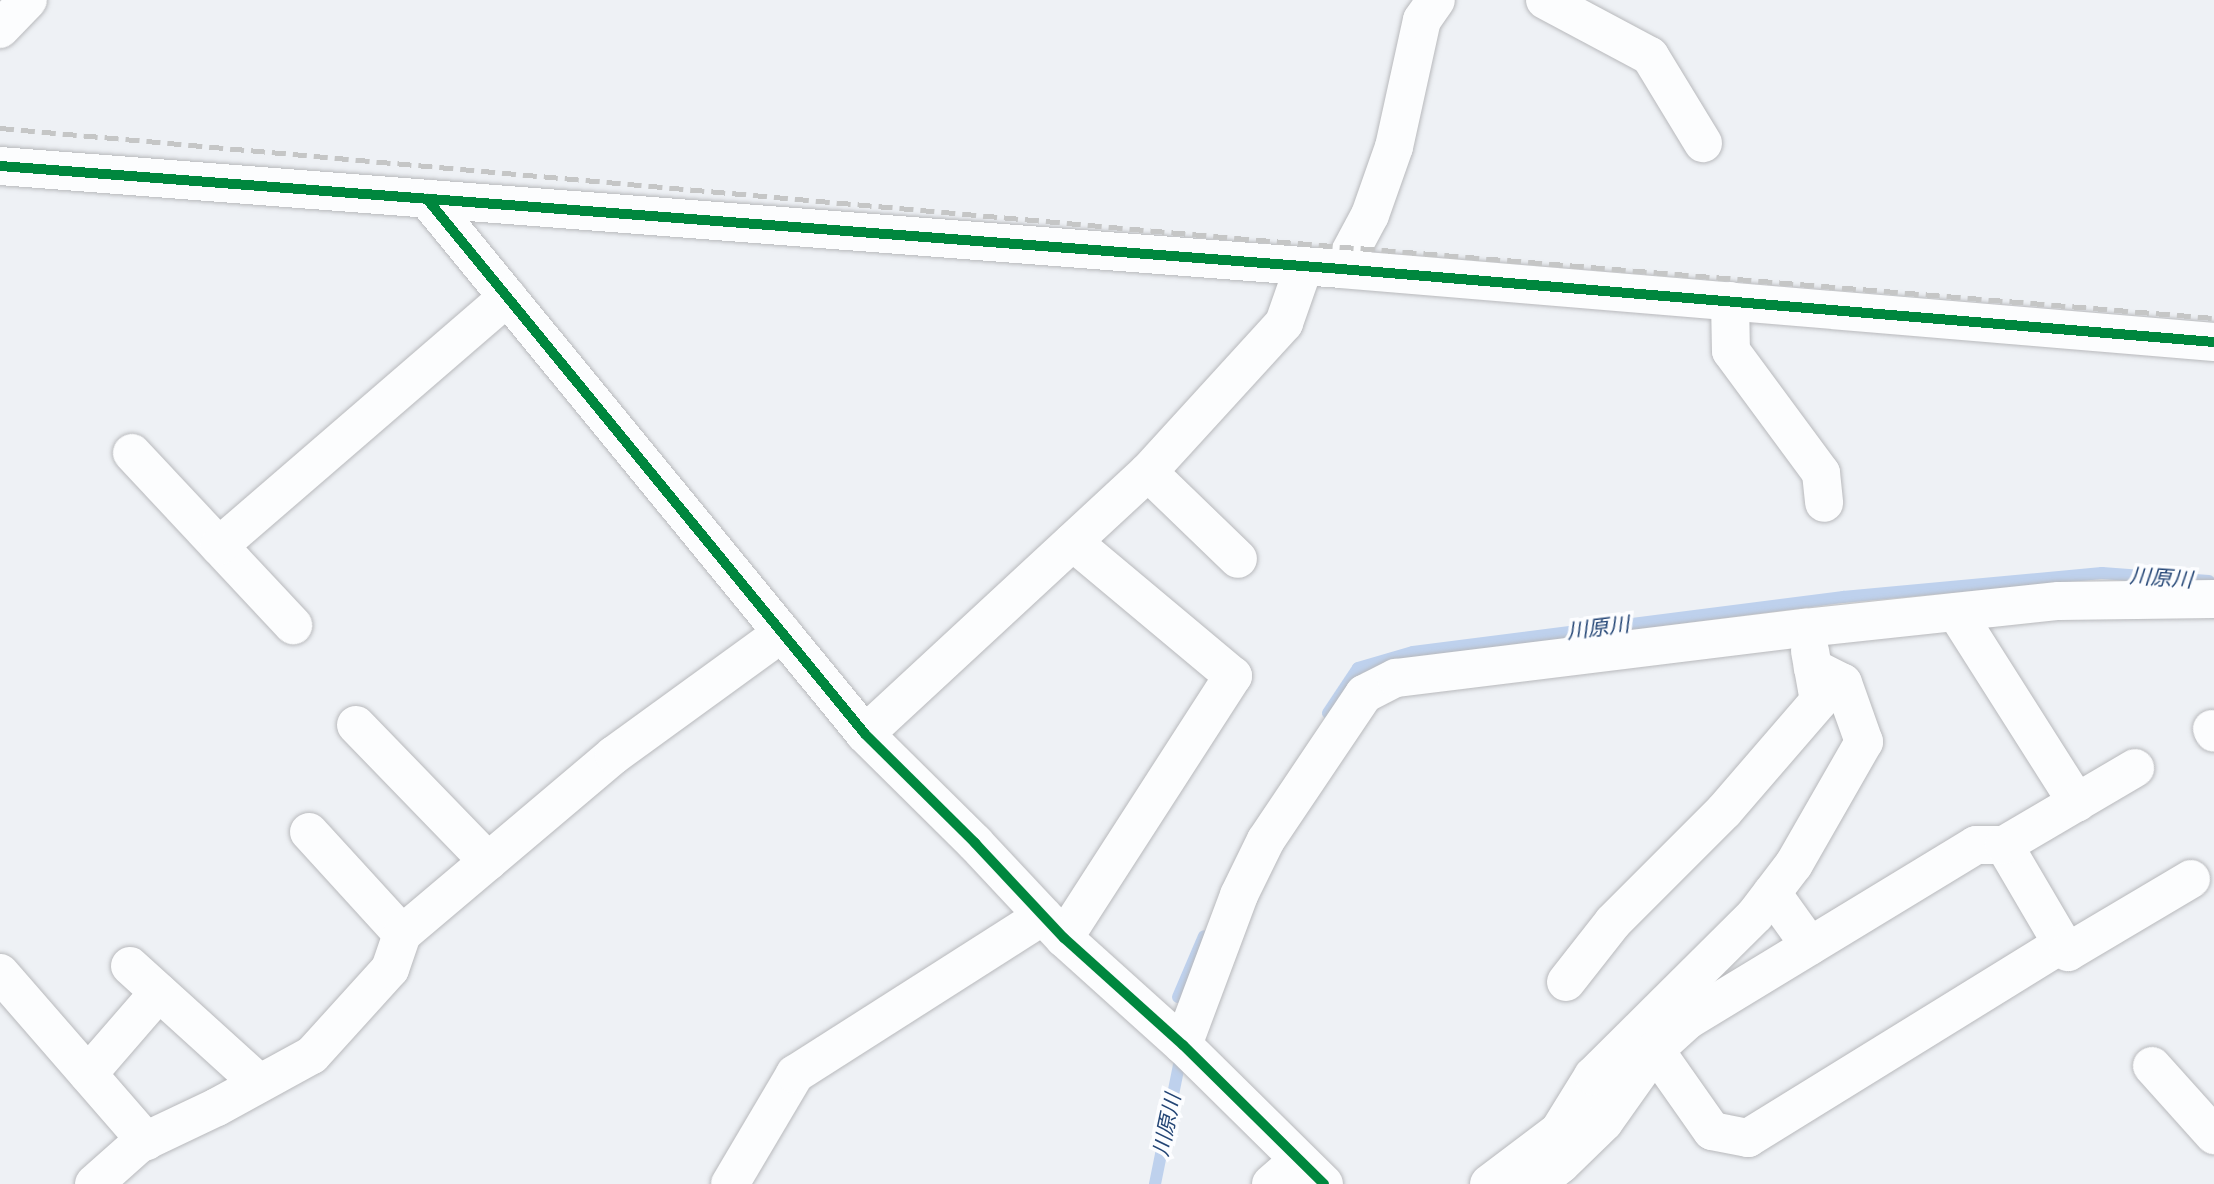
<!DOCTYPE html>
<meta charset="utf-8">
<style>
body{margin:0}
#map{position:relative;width:2214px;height:1184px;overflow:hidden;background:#eef1f5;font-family:"Work Sans","Noto Sans JP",sans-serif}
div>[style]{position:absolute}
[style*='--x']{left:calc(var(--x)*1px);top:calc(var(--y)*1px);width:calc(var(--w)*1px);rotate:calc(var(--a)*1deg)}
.stream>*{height:12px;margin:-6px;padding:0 6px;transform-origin:6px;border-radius:6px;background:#bed1ed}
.roads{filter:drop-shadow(0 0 2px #b8b9bc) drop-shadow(0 0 2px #b8b9bc)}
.minor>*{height:38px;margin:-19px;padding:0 19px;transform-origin:19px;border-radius:19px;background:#fcfdfe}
.rail>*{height:5px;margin-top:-2.5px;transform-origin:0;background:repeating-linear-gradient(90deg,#c5c6c6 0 14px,transparent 0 21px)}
.cycleway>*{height:10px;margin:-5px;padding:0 5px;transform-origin:5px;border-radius:5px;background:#00873e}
span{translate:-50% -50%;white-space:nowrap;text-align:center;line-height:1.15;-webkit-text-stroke:7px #fcfdff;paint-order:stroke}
.water-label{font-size:21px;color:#234575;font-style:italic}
</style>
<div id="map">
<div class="stream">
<div style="--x:1328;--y:713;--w:54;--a:-56.3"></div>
<div style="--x:1358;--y:668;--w:57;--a:-16.2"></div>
<div style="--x:1413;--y:652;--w:434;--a:-7.3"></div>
<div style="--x:1843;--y:597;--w:260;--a:-5.3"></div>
<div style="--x:2102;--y:573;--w:107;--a:4.3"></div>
<div style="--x:1178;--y:997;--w:66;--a:-66.9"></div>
<div style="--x:1155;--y:1184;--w:121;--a:-78.6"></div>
</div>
<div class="roads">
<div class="minor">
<div style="--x:1545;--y:0;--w:119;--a:28.1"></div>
<div style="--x:1650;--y:56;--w:102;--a:58.7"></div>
<div style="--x:0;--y:29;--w:40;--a:-46"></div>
<div style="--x:0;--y:166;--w:1345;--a:4.39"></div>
<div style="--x:1341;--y:269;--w:876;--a:4.78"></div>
<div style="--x:427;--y:199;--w:691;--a:50.69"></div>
<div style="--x:865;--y:734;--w:155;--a:44.7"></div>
<div style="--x:975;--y:843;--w:130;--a:46.9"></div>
<div style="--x:1064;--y:938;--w:160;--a:42"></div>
<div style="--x:1183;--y:1045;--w:198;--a:44.6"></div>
<div style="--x:1341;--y:269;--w:61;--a:-61.8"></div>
<div style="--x:1370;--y:215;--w:72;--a:-70.6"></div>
<div style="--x:1394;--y:147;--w:130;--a:-77.6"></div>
<div style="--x:1422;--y:20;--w:24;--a:-55"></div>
<div style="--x:1730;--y:301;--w:50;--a:88.9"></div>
<div style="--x:1731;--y:351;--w:152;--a:53.6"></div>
<div style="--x:1821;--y:473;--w:30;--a:84"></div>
<div style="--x:132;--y:453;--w:236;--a:46.9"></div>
<div style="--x:1148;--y:472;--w:125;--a:44"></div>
<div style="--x:219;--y:546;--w:381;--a:-40.8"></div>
<div style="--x:1956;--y:612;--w:226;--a:57.6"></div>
<div style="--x:356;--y:725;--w:190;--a:45.9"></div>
<div style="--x:2212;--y:729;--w:4;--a:63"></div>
<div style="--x:865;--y:734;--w:386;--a:-42.8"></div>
<div style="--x:1148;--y:472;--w:202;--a:-47.6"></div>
<div style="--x:1284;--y:323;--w:60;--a:-70.7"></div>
<div style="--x:309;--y:832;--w:138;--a:47.6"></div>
<div style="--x:2004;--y:845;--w:115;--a:59.6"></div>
<div style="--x:1772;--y:893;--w:65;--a:54.4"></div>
<div style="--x:1064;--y:938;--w:312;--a:-57.2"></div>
<div style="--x:1233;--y:676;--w:209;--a:-140.1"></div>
<div style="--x:130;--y:966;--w:174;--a:42.2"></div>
<div style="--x:0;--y:973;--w:223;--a:49"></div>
<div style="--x:1566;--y:982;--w:76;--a:-51.9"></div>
<div style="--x:1613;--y:922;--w:157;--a:-45"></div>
<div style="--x:1724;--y:811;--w:145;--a:-49.2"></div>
<div style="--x:1819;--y:701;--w:51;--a:-100.2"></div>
<div style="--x:1183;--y:1045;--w:160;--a:-69.5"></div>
<div style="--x:1239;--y:895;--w:61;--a:-63.9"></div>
<div style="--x:1266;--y:840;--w:176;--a:-56.1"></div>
<div style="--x:1364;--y:694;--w:36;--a:-27"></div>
<div style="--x:1396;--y:678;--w:412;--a:-7"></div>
<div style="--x:1805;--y:628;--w:255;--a:-6.1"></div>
<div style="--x:2059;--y:601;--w:155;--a:-0.7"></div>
<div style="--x:1655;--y:1050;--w:99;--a:54.9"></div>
<div style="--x:1712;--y:1131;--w:37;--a:11"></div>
<div style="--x:1748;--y:1138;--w:369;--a:-31.7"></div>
<div style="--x:2062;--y:944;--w:10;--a:53"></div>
<div style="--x:2068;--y:952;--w:143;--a:-30.7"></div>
<div style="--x:2152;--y:1066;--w:93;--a:48.1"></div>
<div style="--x:88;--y:1074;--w:108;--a:-49.1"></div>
<div style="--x:94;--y:1184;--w:60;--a:-41.6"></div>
<div style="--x:139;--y:1144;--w:86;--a:-25.4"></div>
<div style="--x:217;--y:1107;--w:108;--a:-28.7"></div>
<div style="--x:312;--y:1055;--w:116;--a:-47.8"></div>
<div style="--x:390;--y:969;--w:37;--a:-71"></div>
<div style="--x:402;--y:934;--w:277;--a:-40.2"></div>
<div style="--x:614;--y:755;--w:208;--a:-36"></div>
<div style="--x:730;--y:1184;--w:128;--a:-59.4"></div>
<div style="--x:795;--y:1074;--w:294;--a:-32.5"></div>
<div style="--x:1271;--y:1184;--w:35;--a:-41"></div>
<div style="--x:1489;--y:1184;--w:88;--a:-37.1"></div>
<div style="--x:1559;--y:1131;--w:65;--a:-58.3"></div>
<div style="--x:1593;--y:1076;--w:228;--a:-44.8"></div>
<div style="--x:1755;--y:915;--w:64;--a:-52.6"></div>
<div style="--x:1794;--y:864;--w:141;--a:-60.2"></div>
<div style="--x:1864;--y:742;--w:63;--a:-109.6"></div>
<div style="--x:1843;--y:683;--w:34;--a:-153"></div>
<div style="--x:1536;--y:1184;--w:32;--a:-39"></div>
<div style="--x:1561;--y:1164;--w:60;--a:-44.3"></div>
<div style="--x:1604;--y:1122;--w:88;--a:-54.7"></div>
<div style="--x:1655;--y:1050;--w:45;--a:-42.3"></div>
<div style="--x:1688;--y:1020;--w:337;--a:-31.3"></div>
<div style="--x:1976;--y:845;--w:28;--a:0"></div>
<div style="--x:2004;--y:845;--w:152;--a:-30.4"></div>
</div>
</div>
<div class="rail">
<div style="--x:0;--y:128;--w:1240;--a:5.09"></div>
<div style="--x:1235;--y:238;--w:982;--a:4.67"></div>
</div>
<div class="cycleway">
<div style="--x:0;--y:166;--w:1345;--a:4.39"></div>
<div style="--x:1341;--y:269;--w:876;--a:4.78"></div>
<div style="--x:427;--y:199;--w:691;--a:50.69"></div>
<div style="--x:865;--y:734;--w:155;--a:44.7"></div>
<div style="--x:975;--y:843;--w:130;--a:46.9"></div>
<div style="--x:1064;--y:938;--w:160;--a:42"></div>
<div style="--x:1183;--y:1045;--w:198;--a:44.6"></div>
</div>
<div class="water-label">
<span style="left:2161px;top:578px;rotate:4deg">川原川</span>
<span style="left:1598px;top:628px;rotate:-7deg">川原川</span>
<span style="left:1167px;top:1125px;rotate:-78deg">川原川</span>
</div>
</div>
